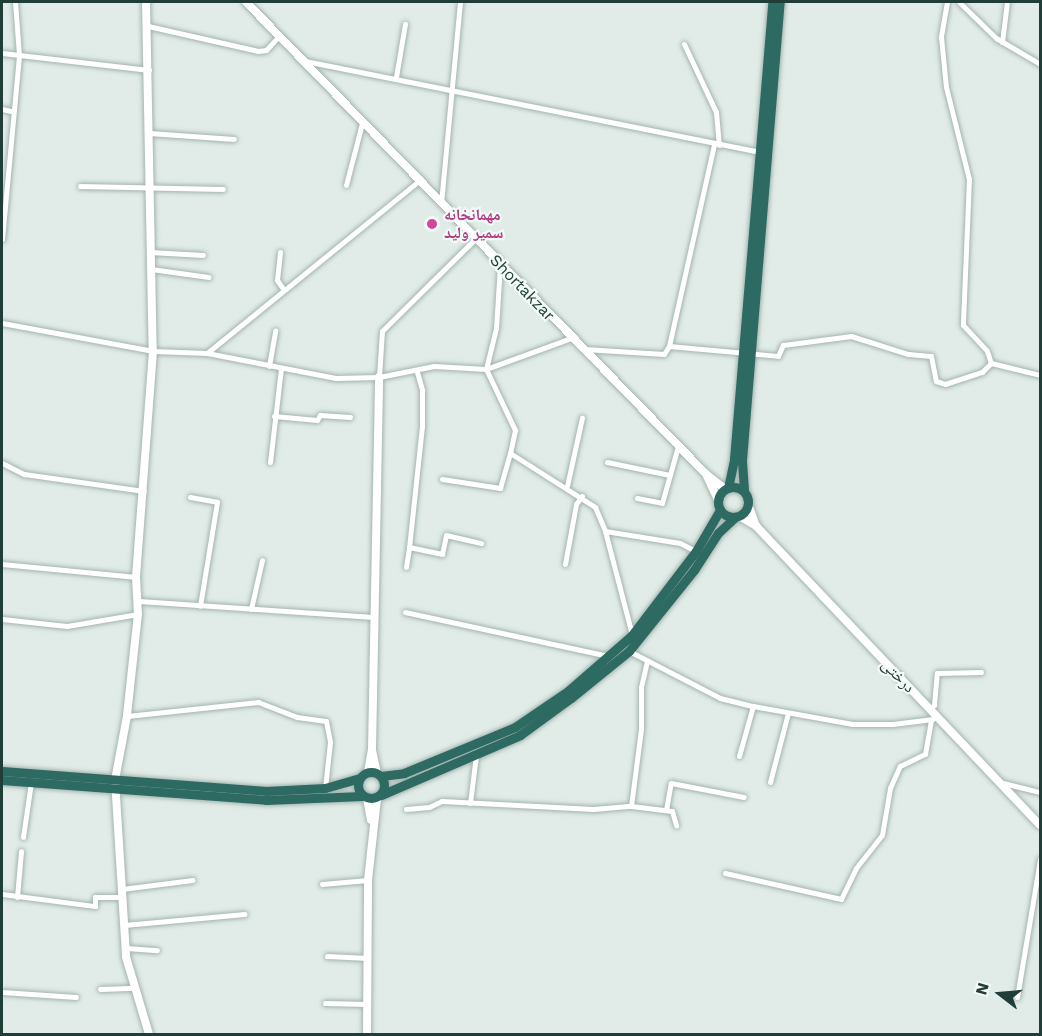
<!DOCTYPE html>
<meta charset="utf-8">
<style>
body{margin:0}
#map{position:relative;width:1042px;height:1036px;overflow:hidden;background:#e1ece8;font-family:"Work Sans","Noto Naskh Arabic",sans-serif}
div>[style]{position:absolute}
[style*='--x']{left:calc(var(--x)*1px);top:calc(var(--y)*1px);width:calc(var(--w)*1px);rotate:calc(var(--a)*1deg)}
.roads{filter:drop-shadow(0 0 2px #a4b4b0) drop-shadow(0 0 2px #a4b4b0)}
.street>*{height:5px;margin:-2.5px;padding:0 2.5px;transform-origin:2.5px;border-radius:2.5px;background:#fff}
.secondary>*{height:8px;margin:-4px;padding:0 4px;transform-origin:4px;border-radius:4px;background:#fff}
.highway>*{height:9px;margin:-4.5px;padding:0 4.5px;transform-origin:4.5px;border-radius:4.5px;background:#2d6a62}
.highway>.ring{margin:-4.5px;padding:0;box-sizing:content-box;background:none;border:9px solid #2d6a62;border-radius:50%}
.dots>*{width:16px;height:16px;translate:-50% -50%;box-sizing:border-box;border:3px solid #f2f9f6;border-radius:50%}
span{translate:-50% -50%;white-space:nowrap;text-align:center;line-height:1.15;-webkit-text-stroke:4.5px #f2f9f6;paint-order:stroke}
.hotel-label{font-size:16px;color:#b23c85;font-weight:700}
.left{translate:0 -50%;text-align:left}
.street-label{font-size:16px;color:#213d38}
.frame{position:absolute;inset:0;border:3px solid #213d38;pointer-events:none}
.north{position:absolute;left:970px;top:964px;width:60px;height:60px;-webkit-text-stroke:4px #f2f9f6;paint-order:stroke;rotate:286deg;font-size:16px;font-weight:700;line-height:24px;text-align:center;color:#213d38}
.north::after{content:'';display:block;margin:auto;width:21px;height:27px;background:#213d38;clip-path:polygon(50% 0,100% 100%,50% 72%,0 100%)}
</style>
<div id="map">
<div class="roads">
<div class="street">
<div style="--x:947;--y:2;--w:36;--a:100"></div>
<div style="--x:941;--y:37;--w:50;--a:84.3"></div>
<div style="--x:946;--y:87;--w:95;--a:76"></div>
<div style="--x:969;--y:179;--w:146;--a:92.4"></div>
<div style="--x:963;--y:325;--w:35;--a:47"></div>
<div style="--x:987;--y:351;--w:13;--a:72"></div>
<div style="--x:959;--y:2;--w:52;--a:44.2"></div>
<div style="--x:996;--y:38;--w:51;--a:30.6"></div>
<div style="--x:148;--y:26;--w:113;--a:12.8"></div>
<div style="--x:258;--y:51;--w:8;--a:-7"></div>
<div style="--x:266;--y:50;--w:19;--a:-47"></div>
<div style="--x:1002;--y:42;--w:40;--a:-82.9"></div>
<div style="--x:684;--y:44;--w:75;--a:64.8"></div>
<div style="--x:716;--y:112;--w:33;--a:85"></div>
<div style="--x:2;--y:53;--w:148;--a:6.6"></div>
<div style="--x:305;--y:61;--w:463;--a:11.3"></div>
<div style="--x:396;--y:77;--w:54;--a:-80.4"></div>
<div style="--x:2;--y:109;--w:9;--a:13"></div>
<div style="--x:149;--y:133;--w:85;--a:4"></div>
<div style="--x:346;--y:185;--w:64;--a:-75.5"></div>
<div style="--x:80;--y:186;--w:143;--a:1.2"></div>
<div style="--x:441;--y:203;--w:202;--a:-84.6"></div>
<div style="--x:2;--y:239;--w:185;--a:-84.7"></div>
<div style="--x:19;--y:55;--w:53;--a:-94.3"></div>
<div style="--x:150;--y:252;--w:53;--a:3.2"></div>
<div style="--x:280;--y:252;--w:28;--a:96"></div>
<div style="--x:277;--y:280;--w:12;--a:55"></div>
<div style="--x:500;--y:265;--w:63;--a:93.6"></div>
<div style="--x:496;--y:328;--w:42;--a:103.7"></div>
<div style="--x:486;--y:369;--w:68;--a:64.6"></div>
<div style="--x:515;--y:430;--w:24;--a:102"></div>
<div style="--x:510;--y:453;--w:101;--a:32.4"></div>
<div style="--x:595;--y:507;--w:26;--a:67"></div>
<div style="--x:605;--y:531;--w:107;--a:75.4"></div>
<div style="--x:151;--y:269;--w:58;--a:8"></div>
<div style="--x:2;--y:323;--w:154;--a:10.5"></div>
<div style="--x:153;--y:351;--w:54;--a:2.1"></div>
<div style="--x:207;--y:353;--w:273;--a:-39.1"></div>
<div style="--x:669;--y:346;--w:207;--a:-77.4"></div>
<div style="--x:584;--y:349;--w:80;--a:3.6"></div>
<div style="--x:664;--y:354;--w:9;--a:-58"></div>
<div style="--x:669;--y:346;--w:109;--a:5.2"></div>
<div style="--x:778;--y:356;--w:12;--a:-66"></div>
<div style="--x:783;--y:345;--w:69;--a:-7.5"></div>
<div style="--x:851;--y:336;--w:60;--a:17.5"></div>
<div style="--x:908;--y:354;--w:23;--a:5"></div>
<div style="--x:931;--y:356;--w:25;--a:79"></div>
<div style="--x:936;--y:381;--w:9;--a:18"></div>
<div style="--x:945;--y:384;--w:39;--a:-18"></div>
<div style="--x:982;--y:372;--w:13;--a:-45"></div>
<div style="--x:991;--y:363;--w:50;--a:13.8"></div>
<div style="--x:207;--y:353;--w:131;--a:11"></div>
<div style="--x:336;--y:378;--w:43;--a:-1.3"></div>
<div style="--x:379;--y:377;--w:46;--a:-86.3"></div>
<div style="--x:382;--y:331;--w:131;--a:-44.7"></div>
<div style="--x:269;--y:366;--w:36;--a:-80"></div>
<div style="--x:417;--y:372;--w:19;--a:74"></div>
<div style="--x:422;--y:390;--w:36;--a:90"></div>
<div style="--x:422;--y:426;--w:122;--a:96.1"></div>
<div style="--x:409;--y:547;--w:34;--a:12"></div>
<div style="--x:442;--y:554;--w:19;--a:-78"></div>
<div style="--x:446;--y:535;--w:36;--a:13"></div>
<div style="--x:379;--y:377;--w:56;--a:-11.3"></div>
<div style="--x:434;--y:366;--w:52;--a:3.3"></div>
<div style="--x:486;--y:369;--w:90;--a:-20"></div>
<div style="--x:274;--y:416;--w:43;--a:5.3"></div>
<div style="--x:317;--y:420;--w:6;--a:-59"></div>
<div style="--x:320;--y:415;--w:30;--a:4"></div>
<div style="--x:270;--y:462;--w:94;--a:-83.3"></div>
<div style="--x:607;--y:462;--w:64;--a:11.7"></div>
<div style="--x:2;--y:463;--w:25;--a:27"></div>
<div style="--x:24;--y:474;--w:121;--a:8.1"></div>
<div style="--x:442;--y:479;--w:59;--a:8.8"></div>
<div style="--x:500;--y:488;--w:36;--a:-74"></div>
<div style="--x:567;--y:486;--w:70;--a:-77.6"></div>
<div style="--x:190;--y:497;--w:27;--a:10"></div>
<div style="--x:217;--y:502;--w:105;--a:99.3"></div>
<div style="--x:637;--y:498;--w:25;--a:11"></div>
<div style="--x:662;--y:503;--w:59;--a:-74.3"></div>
<div style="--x:605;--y:531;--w:76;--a:9.1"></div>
<div style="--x:680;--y:543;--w:18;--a:27"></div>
<div style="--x:2;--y:564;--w:135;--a:5.5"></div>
<div style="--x:565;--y:564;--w:61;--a:-79.6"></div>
<div style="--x:576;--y:504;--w:10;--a:-53"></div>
<div style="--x:406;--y:567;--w:20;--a:-81"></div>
<div style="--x:139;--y:601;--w:235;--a:3.9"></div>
<div style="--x:251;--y:609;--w:50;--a:-77.3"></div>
<div style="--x:405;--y:612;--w:209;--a:12.2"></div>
<div style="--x:2;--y:619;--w:65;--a:6.1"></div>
<div style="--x:67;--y:626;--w:72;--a:-9.6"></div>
<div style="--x:629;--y:651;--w:102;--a:27.3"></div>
<div style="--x:720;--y:698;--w:34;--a:14"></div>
<div style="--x:753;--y:706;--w:101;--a:10.3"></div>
<div style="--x:852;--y:724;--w:41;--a:0"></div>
<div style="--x:893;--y:724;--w:40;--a:-7.1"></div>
<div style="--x:930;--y:709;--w:6;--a:-45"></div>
<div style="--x:934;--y:705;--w:32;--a:-85"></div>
<div style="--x:937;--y:673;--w:44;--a:-1.3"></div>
<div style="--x:127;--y:716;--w:132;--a:-6.1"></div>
<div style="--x:258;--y:702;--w:42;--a:21"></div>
<div style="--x:297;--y:717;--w:29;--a:8"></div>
<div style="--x:326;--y:721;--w:21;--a:79"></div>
<div style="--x:330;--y:742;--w:46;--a:96.2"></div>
<div style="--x:739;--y:756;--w:52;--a:-74.4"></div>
<div style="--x:770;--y:782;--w:71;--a:-75.4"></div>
<div style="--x:1003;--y:783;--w:38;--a:14"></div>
<div style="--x:470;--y:803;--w:48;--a:-82.9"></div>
<div style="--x:631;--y:806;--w:41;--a:7"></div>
<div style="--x:672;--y:811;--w:15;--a:74"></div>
<div style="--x:406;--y:809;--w:23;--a:-5"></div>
<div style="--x:429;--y:807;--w:14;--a:-25"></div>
<div style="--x:442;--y:801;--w:151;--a:3"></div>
<div style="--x:593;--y:809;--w:38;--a:-5"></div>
<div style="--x:631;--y:806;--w:78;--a:-82.6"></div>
<div style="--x:641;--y:729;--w:42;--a:-90"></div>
<div style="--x:641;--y:687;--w:26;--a:-77"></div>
<div style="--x:666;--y:810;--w:27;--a:-80"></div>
<div style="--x:671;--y:783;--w:74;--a:10.9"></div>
<div style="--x:23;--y:837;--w:56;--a:-81.7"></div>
<div style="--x:725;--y:873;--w:119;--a:12.6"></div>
<div style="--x:841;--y:899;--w:34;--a:-64"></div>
<div style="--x:856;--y:868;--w:42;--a:-51.8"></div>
<div style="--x:882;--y:835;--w:48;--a:-80.3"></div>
<div style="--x:890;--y:788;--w:24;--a:-66"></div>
<div style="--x:900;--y:766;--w:28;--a:-26"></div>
<div style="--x:925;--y:754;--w:35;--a:-80"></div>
<div style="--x:322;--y:884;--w:46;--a:-5"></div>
<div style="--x:122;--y:889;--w:71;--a:-7.3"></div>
<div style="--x:2;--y:894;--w:94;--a:7.4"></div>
<div style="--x:95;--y:906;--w:9;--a:-90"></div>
<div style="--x:95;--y:897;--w:27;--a:0"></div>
<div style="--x:17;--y:897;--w:46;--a:-85"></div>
<div style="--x:124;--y:925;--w:121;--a:-5.2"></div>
<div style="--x:126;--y:948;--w:31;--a:4"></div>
<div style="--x:327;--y:956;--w:41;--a:2.8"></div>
<div style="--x:100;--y:989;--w:36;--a:-2"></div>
<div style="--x:2;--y:992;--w:74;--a:3.9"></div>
<div style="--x:1017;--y:997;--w:140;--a:-80.5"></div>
<div style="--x:325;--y:1003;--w:42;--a:1.4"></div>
</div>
<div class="secondary">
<div style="--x:146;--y:2;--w:349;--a:88.9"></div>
<div style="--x:153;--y:351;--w:227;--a:94.3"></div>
<div style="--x:136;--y:577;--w:37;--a:87"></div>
<div style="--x:138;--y:614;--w:103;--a:96.2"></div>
<div style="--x:127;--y:716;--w:65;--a:100.6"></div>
<div style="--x:115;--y:780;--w:177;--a:86.4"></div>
<div style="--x:126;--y:957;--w:80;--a:73.4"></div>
<div style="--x:246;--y:2;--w:659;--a:45.74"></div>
<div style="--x:706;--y:474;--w:29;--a:65"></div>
<div style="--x:707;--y:475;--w:23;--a:38"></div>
<div style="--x:748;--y:504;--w:23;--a:70"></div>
<div style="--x:756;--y:526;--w:412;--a:46.5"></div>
<div style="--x:739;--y:516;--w:20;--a:30"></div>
<div style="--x:372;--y:750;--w:24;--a:78"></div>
<div style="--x:368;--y:772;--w:23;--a:-80"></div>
<div style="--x:372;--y:749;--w:372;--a:-88.9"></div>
<div style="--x:367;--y:798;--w:22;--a:80"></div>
<div style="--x:367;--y:1034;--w:154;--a:-89.6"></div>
<div style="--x:368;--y:880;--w:82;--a:-83.7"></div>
</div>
<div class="highway">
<div class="ring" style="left:718px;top:487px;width:21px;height:21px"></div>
<div style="--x:728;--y:488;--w:30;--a:-78"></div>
<div style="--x:734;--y:459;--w:459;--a:-85.2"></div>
<div style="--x:744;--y:490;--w:30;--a:-94"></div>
<div style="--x:742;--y:460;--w:460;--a:-85.3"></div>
<div style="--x:2;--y:771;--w:265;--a:4.3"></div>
<div style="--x:266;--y:791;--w:59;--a:-2.9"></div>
<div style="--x:325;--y:788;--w:36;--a:-16"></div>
<div class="ring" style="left:358px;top:772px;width:17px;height:17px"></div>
<div style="--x:381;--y:776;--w:23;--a:-7"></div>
<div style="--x:404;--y:773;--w:120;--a:-22.5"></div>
<div style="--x:515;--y:727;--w:64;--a:-34.2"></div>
<div style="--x:568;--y:691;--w:85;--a:-41.2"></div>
<div style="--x:632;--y:635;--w:106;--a:-52.7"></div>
<div style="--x:696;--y:551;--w:48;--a:-59.7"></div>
<div style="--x:2;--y:780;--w:265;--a:4.3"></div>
<div style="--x:266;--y:800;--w:96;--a:-2.4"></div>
<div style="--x:381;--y:795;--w:151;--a:-23.3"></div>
<div style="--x:520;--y:735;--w:63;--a:-36"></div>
<div style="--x:571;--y:698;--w:75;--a:-39"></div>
<div style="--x:629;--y:651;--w:104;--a:-51.3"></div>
<div style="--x:694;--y:570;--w:44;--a:-57"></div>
<div style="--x:718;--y:533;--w:22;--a:-43"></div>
</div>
</div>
<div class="dots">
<div style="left:432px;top:224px;background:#d1479c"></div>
</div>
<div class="hotel-label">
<span class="left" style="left:444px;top:224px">مهمانخانه<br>سمیر ولید</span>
</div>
<div class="street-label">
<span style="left:522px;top:288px;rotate:46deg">Shortakzar</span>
<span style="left:898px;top:676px;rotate:46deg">درختی</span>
</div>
<div class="frame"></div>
<div class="north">N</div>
</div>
